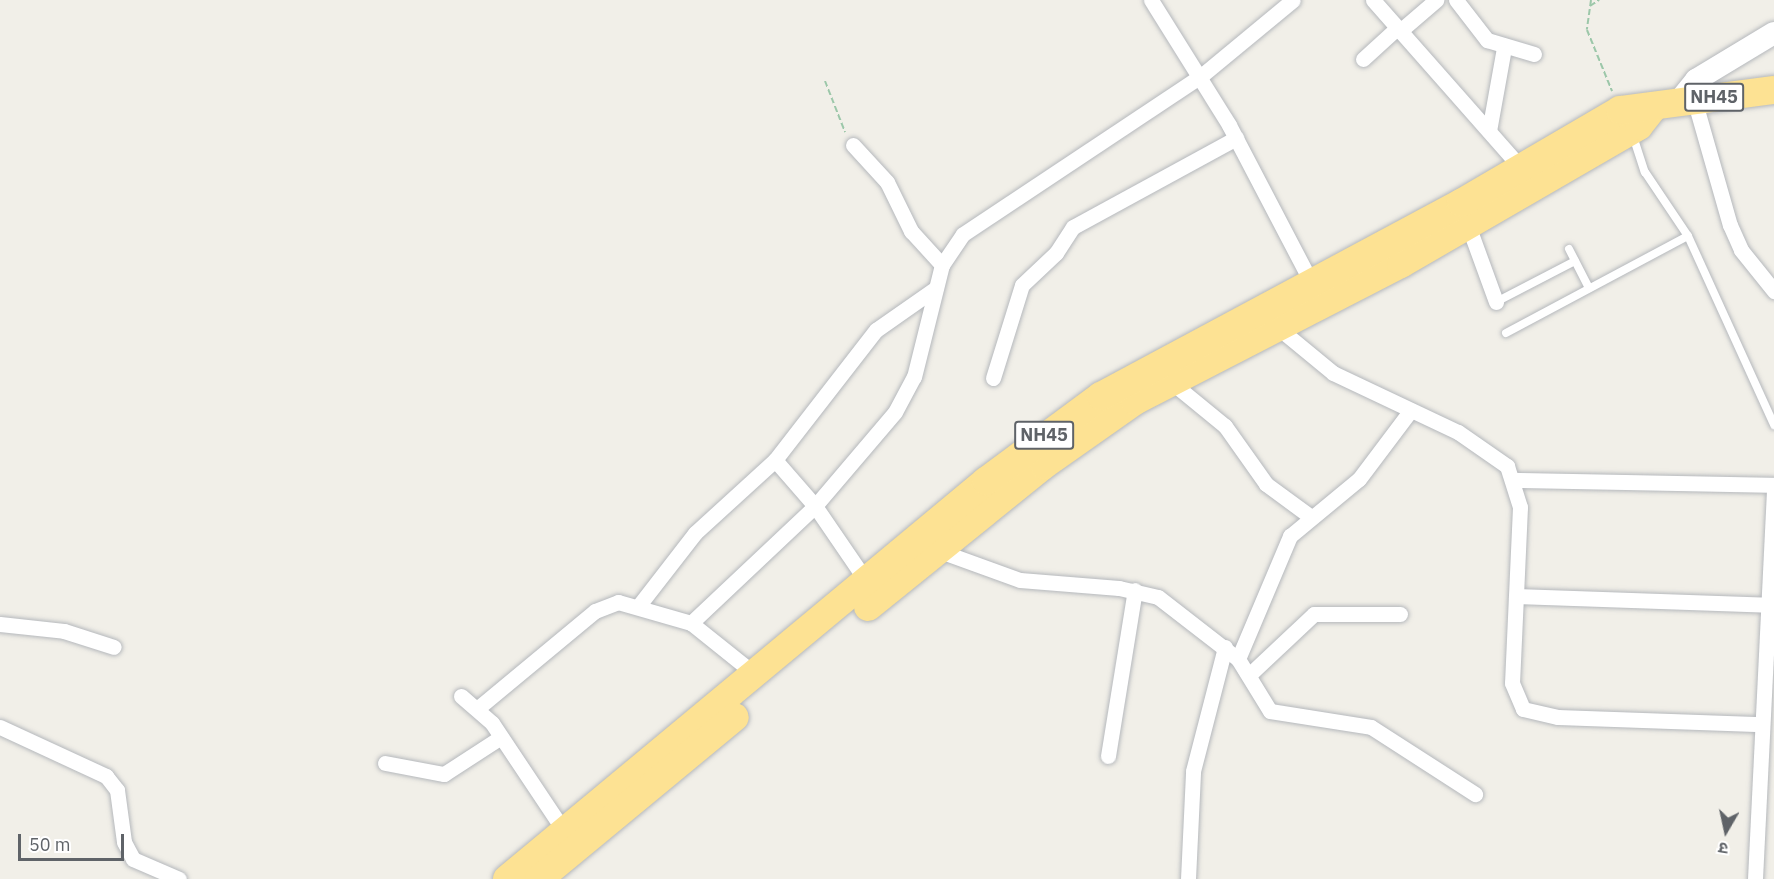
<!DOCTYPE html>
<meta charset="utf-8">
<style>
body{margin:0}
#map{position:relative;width:1774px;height:879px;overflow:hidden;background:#f1efe8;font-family:"IBM Plex Sans","Noto Sans Devanagari",sans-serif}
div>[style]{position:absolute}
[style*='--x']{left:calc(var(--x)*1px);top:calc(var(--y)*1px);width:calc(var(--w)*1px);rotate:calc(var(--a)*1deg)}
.path>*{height:2px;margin-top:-1px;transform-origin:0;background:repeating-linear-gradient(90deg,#9cc7a9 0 6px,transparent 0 9px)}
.roads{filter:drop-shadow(0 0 2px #b5b8bc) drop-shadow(0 0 2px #b5b8bc)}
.lane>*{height:8px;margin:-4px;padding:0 4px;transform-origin:4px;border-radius:4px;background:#fff}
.street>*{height:15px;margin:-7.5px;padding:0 7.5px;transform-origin:7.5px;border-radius:7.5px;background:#fff}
.secondary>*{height:22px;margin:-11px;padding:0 11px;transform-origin:11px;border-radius:11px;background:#fff}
.highway>*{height:28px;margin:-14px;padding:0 14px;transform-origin:14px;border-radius:14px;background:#fde293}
span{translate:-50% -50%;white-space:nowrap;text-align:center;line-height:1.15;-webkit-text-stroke:4.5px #fff;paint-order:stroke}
.shield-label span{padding:2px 4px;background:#fff;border:2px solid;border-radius:4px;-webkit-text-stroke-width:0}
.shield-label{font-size:18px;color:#5f6368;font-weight:700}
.north{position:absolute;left:1696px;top:801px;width:60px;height:60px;-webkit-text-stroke:4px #fff;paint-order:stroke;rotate:189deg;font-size:16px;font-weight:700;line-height:24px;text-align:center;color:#5f6368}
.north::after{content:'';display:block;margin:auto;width:21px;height:27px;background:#5f6368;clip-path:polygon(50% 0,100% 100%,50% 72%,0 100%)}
.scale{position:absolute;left:18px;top:834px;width:106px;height:27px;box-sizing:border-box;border:3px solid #5f6368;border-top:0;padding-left:8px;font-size:18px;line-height:21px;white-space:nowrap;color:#5f6368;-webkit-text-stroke:4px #fff;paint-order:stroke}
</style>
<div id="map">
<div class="path">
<div style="--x:1591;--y:0;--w:30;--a:98"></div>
<div style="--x:1587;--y:30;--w:66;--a:67.7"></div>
<div style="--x:1590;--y:6;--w:11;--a:-34"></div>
<div style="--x:825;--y:81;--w:55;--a:68.6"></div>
</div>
<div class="roads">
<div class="lane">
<div style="--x:1633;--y:136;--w:38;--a:72"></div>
<div style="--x:1645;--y:172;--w:77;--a:56.1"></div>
<div style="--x:1688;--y:236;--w:208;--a:65.5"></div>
<div style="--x:1569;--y:249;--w:44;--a:62.9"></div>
<div style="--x:1496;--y:302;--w:89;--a:-27.4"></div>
<div style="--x:1506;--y:333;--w:206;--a:-28.1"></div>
</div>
<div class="street">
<div style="--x:1151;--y:0;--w:147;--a:58"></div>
<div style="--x:1229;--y:125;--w:179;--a:62.4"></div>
<div style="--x:1373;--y:0;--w:224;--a:48.6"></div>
<div style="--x:1456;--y:0;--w:51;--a:52.2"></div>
<div style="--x:1487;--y:40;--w:49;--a:16.6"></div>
<div style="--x:1400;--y:31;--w:48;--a:-40.7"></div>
<div style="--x:1363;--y:59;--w:46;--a:-42.4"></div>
<div style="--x:1694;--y:99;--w:131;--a:74.1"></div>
<div style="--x:1730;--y:225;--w:27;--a:66"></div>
<div style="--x:1741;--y:250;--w:53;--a:51.2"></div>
<div style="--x:1489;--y:131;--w:84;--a:-79.8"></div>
<div style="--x:853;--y:145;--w:50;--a:47.4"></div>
<div style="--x:887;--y:182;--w:55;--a:63.9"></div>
<div style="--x:911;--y:231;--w:46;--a:47.6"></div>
<div style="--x:1468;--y:225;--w:82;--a:70"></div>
<div style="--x:1276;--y:326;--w:74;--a:39.5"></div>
<div style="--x:1333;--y:373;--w:138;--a:25.3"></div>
<div style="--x:1458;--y:432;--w:60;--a:34.8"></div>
<div style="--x:1507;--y:466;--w:43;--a:72.4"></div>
<div style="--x:1520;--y:507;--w:176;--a:92.6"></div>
<div style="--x:1512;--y:683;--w:28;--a:67"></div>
<div style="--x:1523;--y:709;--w:36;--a:13"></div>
<div style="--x:1558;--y:717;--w:204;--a:2"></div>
<div style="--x:993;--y:378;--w:97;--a:-72.7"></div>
<div style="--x:1022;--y:285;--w:47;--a:-43.3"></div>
<div style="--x:1056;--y:253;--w:31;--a:-57"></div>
<div style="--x:1073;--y:227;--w:186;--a:-28.6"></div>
<div style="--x:1170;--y:381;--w:71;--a:39.3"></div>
<div style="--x:1225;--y:426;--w:71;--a:54.7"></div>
<div style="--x:1266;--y:484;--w:56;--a:36.3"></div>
<div style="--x:775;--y:460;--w:61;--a:49"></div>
<div style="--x:815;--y:506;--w:92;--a:55.6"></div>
<div style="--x:1515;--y:480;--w:259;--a:1.1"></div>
<div style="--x:937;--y:550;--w:88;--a:19.9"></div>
<div style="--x:1020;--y:580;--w:99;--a:4.6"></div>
<div style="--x:1119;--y:588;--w:40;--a:13"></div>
<div style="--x:1158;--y:597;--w:101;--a:37.8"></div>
<div style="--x:1238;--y:659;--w:61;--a:58.4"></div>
<div style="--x:1270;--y:711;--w:102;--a:9"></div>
<div style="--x:1371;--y:727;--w:124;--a:32.8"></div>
<div style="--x:1516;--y:596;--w:252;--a:2"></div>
<div style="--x:640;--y:604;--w:90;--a:-52.2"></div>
<div style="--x:695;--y:533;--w:108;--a:-42.4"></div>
<div style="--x:775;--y:460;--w:165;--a:-52.2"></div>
<div style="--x:876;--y:330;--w:73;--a:-35"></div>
<div style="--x:691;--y:623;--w:170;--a:-43.3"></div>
<div style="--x:815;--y:506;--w:123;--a:-49.6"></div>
<div style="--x:895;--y:412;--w:40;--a:-62"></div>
<div style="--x:914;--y:377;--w:115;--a:-76"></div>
<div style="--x:942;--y:265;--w:37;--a:-56"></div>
<div style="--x:963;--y:234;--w:286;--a:-33.6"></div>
<div style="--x:1201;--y:76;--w:119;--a:-39.6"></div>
<div style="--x:0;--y:624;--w:64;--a:6.2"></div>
<div style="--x:64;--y:631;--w:52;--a:17.7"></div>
<div style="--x:1238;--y:659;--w:134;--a:-67.1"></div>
<div style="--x:1290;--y:536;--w:89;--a:-39.6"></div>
<div style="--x:1359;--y:479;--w:86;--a:-53"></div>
<div style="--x:1249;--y:675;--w:89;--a:-43.2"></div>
<div style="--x:1314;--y:614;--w:86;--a:0"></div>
<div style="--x:461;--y:696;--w:41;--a:41.1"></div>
<div style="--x:492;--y:723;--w:130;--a:56.3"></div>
<div style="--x:478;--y:708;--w:152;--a:-39.7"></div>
<div style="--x:595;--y:611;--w:25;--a:-21"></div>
<div style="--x:618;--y:602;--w:76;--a:16"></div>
<div style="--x:691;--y:623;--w:83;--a:38.7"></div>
<div style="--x:0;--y:727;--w:117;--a:24.8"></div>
<div style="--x:106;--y:776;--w:18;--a:52"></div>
<div style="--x:117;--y:790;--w:52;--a:82.3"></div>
<div style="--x:124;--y:842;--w:19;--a:62"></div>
<div style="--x:133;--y:859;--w:50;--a:23.5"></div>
<div style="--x:1108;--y:756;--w:168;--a:-80.8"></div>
<div style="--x:385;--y:763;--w:60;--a:10.6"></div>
<div style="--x:444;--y:774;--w:68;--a:-33"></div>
<div style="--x:1188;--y:879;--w:108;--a:-87.3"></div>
<div style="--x:1193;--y:771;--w:128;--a:-75.5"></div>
<div style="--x:1755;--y:879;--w:394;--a:-87.2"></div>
</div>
<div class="secondary">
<div style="--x:1680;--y:100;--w:26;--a:-51"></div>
<div style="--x:1696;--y:80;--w:91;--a:-31.1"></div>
</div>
<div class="highway">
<div style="--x:868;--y:607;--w:226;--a:-38.9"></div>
<div style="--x:1044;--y:465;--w:111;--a:-35.1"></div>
<div style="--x:1135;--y:401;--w:299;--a:-27.3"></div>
<div style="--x:1401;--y:264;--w:275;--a:-30.1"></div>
<div style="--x:1639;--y:126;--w:24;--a:-52"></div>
<div style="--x:507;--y:879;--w:623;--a:-39.72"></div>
<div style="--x:986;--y:481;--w:143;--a:-36.5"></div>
<div style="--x:1101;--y:396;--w:408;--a:-28.2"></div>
<div style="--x:1461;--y:203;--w:184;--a:-30.3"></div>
<div style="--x:1620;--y:110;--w:155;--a:-7.4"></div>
<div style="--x:539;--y:879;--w:254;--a:-39.6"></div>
</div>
</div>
<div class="shield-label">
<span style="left:1714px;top:97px">NH45</span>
<span style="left:1044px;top:435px">NH45</span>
</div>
<div class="north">उ</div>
<div class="scale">50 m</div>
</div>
